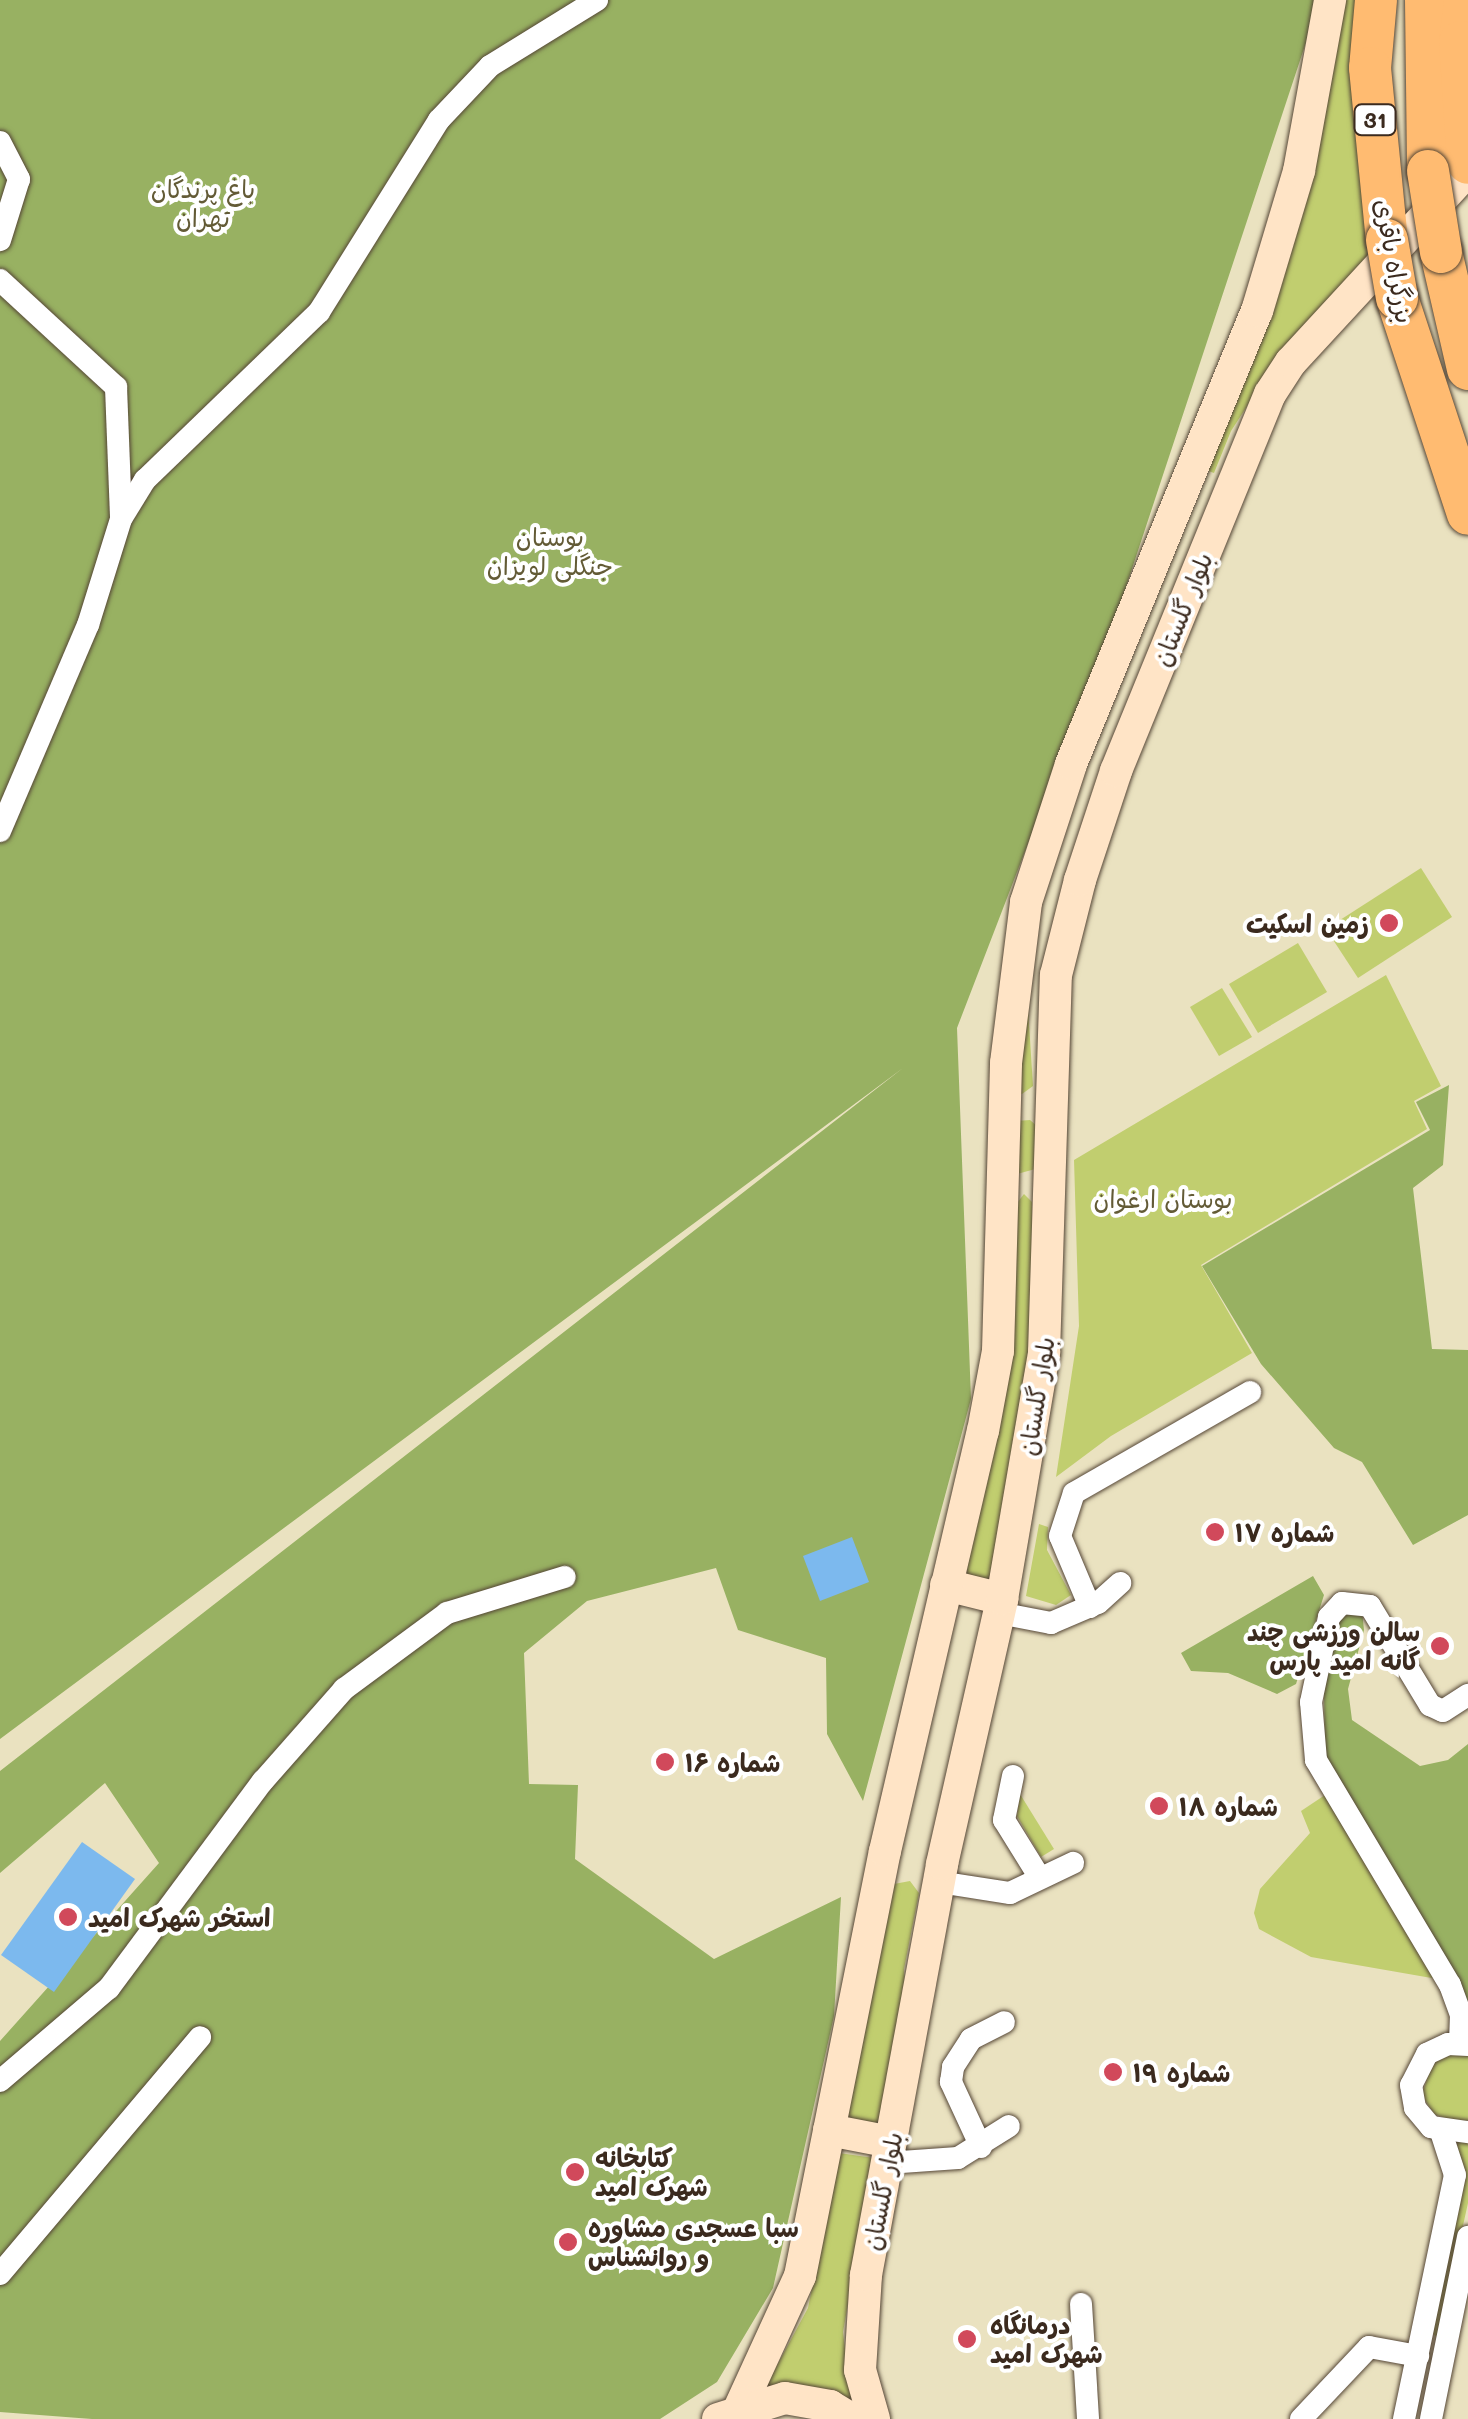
<!DOCTYPE html>
<meta charset="utf-8">
<style>
body{margin:0}
#map{position:relative;width:1468px;height:2419px;overflow:hidden;background:#eae2c0;font-family:Mali,"Playpen Sans Arabic",sans-serif}
div>[style]{position:absolute}
[style*='--x']{left:calc(var(--x)*1px);top:calc(var(--y)*1px);width:calc(var(--w)*1px);rotate:calc(var(--a)*1deg)}
.green>*{inset:0;background:#c1ce6f}
.forest>*{inset:0;background:#98b162}
.water>*{inset:0;background:#7cb9ee}
.roads{filter:drop-shadow(0 0 2px #554636) drop-shadow(0 0 2px #554636)}
.street>*{height:22px;margin:-11px;padding:0 11px;transform-origin:11px;border-radius:11px;background:#fff}
.secondary>*{height:32px;margin:-16px;padding:0 16px;transform-origin:16px;border-radius:16px;background:#ffe4c6}
.highway>*{height:42px;margin:-21px;padding:0 21px;transform-origin:21px;border-radius:21px;background:#ffbb71}
.bridges{filter:drop-shadow(0 0 2px #554636) drop-shadow(0 0 2px #554636)}
.highway-bridge>*{height:42px;margin:-21px;padding:0 21px;transform-origin:21px;border-radius:21px;background:#ffbb71}
.dots>*{width:28px;height:28px;translate:-50% -50%;box-sizing:border-box;border:5px solid #fff;border-radius:50%}
span{translate:-50% -50%;white-space:nowrap;text-align:center;line-height:1.15;-webkit-text-stroke:8px #fff;paint-order:stroke}
.shield-label span{padding:2px 8px;background:#fff;border:2px solid;border-radius:8px;-webkit-text-stroke-width:0}
.shield-label{font-size:22px;color:#3b2a1e;font-weight:700}
.park-label{font-size:25px;color:#635b36}
.street-label{font-size:25px;color:#3b2a1e}
.poi-label{font-size:25px;color:#3b2a1e;font-weight:700}
.right{translate:-100% -50%;text-align:right}
.left{translate:0 -50%;text-align:left}
</style>
<div id="map">
<div class="green">
<div style="clip-path:polygon(1338px 0,1359px 0,1375px 268px,1268px 374px,1231px 431px,1214px 473px,1203px 469px)"></div>
<div style="clip-path:polygon(1421px 868px,1452px 917px,1358px 978px,1326px 929px)"></div>
<div style="clip-path:polygon(1298px 943px,1327px 992px,1258px 1033px,1229px 984px)"></div>
<div style="clip-path:polygon(1386px 975px,1441px 1086px,1414px 1101px,1427px 1129px,1201px 1265px,1252px 1353px,1111px 1436px,1056px 1477px,1079px 1326px,1074px 1160px)"></div>
<div style="clip-path:polygon(1222px 988px,1252px 1037px,1219px 1056px,1190px 1007px)"></div>
<div style="clip-path:polygon(1028px 1008px,1033px 1086px,1022px 1094px,1013px 1093px)"></div>
<div style="clip-path:polygon(1030px 1120px,1037px 1126px,1039px 1168px,1017px 1174px,1014px 1121px)"></div>
<div style="clip-path:polygon(1024px 1194px,1032px 1202px,1034px 1308px,1025px 1391px,989px 1581px,964px 1582px,1015px 1321px,1017px 1203px)"></div>
<div style="clip-path:polygon(1039px 1524px,1048px 1527px,1047px 1550px,1071px 1595px,1056px 1605px,1026px 1596px)"></div>
<div style="clip-path:polygon(1328px 1793px,1443px 1980px,1311px 1957px,1259px 1929px,1254px 1913px,1260px 1889px,1310px 1833px,1301px 1811px)"></div>
<div style="clip-path:polygon(1020px 1794px,1054px 1849px,1041px 1857px,1017px 1816px)"></div>
<div style="clip-path:polygon(910px 1881px,919px 1893px,904px 1969px,906px 2006px,881px 2128px,844px 2120px,894px 1884px)"></div>
<div style="clip-path:polygon(1452px 2053px,1468px 2055px,1468px 2120px,1456px 2122px,1434px 2114px,1422px 2095px,1432px 2063px)"></div>
<div style="clip-path:polygon(1468px 2137px,1468px 2203px,1438px 2338px,1433px 2334px,1463px 2173px,1456px 2139px)"></div>
<div style="clip-path:polygon(839px 2153px,874px 2158px,843px 2332px,850px 2390px,860px 2412px,745px 2396px,775px 2369px,808px 2308px)"></div>
</div>
<div class="forest">
<div style="clip-path:polygon(0 0,1320px 0,1121px 602px,957px 1028px,971px 1399px,863px 1801px,827px 1734px,826px 1658px,738px 1630px,716px 1568px,587px 1601px,524px 1653px,529px 1784px,578px 1785px,575px 1859px,714px 1959px,841px 1897px,834px 2016px,773px 2288px,717px 2382px,660px 2419px,92px 2419px,0 2412px,0 2041px,159px 1863px,105px 1783px,0 1873px,0 1771px,903px 1068px,0 1739px)"></div>
<div style="clip-path:polygon(1449px 1085px,1443px 1165px,1413px 1188px,1432px 1349px,1468px 1350px,1468px 1515px,1413px 1545px,1362px 1462px,1334px 1448px,1261px 1364px,1202px 1266px,1430px 1130px,1416px 1102px)"></div>
<div style="clip-path:polygon(1313px 1576px,1324px 1595px,1296px 1684px,1277px 1694px,1228px 1673px,1191px 1671px,1181px 1653px)"></div>
<div style="clip-path:polygon(1362px 1611px,1364px 1630px,1348px 1689px,1352px 1720px,1420px 1766px,1448px 1760px,1468px 1744px,1468px 2002px,1325px 1757px,1324px 1692px,1342px 1613px)"></div>
</div>
<div class="water">
<div style="clip-path:polygon(852px 1537px,869px 1582px,820px 1601px,803px 1556px)"></div>
<div style="clip-path:polygon(82px 1842px,135px 1879px,54px 1992px,1px 1955px)"></div>
</div>
<div class="roads">
<div class="street">
<div style="--x:0;--y:142;--w:42;--a:62.8"></div>
<div style="--x:19;--y:179;--w:64;--a:107.3"></div>
<div style="--x:0;--y:280;--w:158;--a:42.7"></div>
<div style="--x:116;--y:387;--w:129;--a:87.8"></div>
<div style="--x:0;--y:831;--w:224;--a:-66.9"></div>
<div style="--x:88;--y:625;--w:111;--a:-72.7"></div>
<div style="--x:121;--y:519;--w:46;--a:-58.4"></div>
<div style="--x:145;--y:480;--w:242;--a:-44"></div>
<div style="--x:319;--y:312;--w:226;--a:-58"></div>
<div style="--x:439;--y:120;--w:74;--a:-46.6"></div>
<div style="--x:490;--y:66;--w:126;--a:-31.7"></div>
<div style="--x:1090;--y:1607;--w:77;--a:-112.9"></div>
<div style="--x:1060;--y:1536;--w:45;--a:-72"></div>
<div style="--x:1074;--y:1493;--w:203;--a:-29.8"></div>
<div style="--x:999;--y:1613;--w:53;--a:10.9"></div>
<div style="--x:1051;--y:1623;--w:51;--a:-23.1"></div>
<div style="--x:1098;--y:1603;--w:30;--a:-42"></div>
<div style="--x:1013;--y:1776;--w:45;--a:101.6"></div>
<div style="--x:1004;--y:1820;--w:68;--a:58.2"></div>
<div style="--x:939;--y:1882;--w:72;--a:8.8"></div>
<div style="--x:1010;--y:1893;--w:70;--a:-25.5"></div>
<div style="--x:1460;--y:2043;--w:28;--a:-88"></div>
<div style="--x:1461;--y:2015;--w:32;--a:-110"></div>
<div style="--x:1450;--y:1985;--w:262;--a:-120.8"></div>
<div style="--x:1316;--y:1760;--w:58;--a:-94.9"></div>
<div style="--x:1311;--y:1702;--w:87;--a:-78"></div>
<div style="--x:1329;--y:1617;--w:19;--a:-47"></div>
<div style="--x:1342;--y:1603;--w:28;--a:6"></div>
<div style="--x:1370;--y:1606;--w:116;--a:58.8"></div>
<div style="--x:1430;--y:1705;--w:14;--a:25"></div>
<div style="--x:1443;--y:1711;--w:30;--a:-33"></div>
<div style="--x:1468;--y:2045;--w:20;--a:-177"></div>
<div style="--x:1448;--y:2044;--w:23;--a:155"></div>
<div style="--x:1427;--y:2054;--w:35;--a:117"></div>
<div style="--x:1411;--y:2085;--w:23;--a:80"></div>
<div style="--x:1415;--y:2108;--w:25;--a:50"></div>
<div style="--x:1431;--y:2127;--w:37;--a:8"></div>
<div style="--x:0;--y:2081;--w:143;--a:-40.5"></div>
<div style="--x:109;--y:1988;--w:258;--a:-53.4"></div>
<div style="--x:263;--y:1781;--w:123;--a:-48.6"></div>
<div style="--x:344;--y:1689;--w:128;--a:-36.4"></div>
<div style="--x:447;--y:1613;--w:123;--a:-17"></div>
<div style="--x:981;--y:2147;--w:72;--a:-114.8"></div>
<div style="--x:951;--y:2082;--w:15;--a:-82"></div>
<div style="--x:953;--y:2067;--w:33;--a:-57"></div>
<div style="--x:971;--y:2039;--w:37;--a:-27"></div>
<div style="--x:887;--y:2163;--w:71;--a:-4"></div>
<div style="--x:958;--y:2158;--w:60;--a:-32.1"></div>
<div style="--x:0;--y:2274;--w:310;--a:-49.8"></div>
<div style="--x:1081;--y:2304;--w:115;--a:86.5"></div>
<div style="--x:1301;--y:2419;--w:99;--a:-46.6"></div>
<div style="--x:1369;--y:2347;--w:50;--a:10.4"></div>
<div style="--x:1404;--y:2419;--w:249;--a:-78.2"></div>
<div style="--x:1455;--y:2175;--w:45;--a:-108"></div>
<div style="--x:1431;--y:2419;--w:186;--a:-78.5"></div>
</div>
<div class="secondary">
<div style="--x:946;--y:1585;--w:58;--a:14"></div>
<div style="--x:829;--y:2130;--w:63;--a:11"></div>
<div style="--x:740;--y:2407;--w:144;--a:-65.4"></div>
<div style="--x:800;--y:2276;--w:433;--a:-78.7"></div>
<div style="--x:885;--y:1851;--w:431;--a:-76.9"></div>
<div style="--x:983;--y:1431;--w:81;--a:-79.4"></div>
<div style="--x:998;--y:1351;--w:288;--a:-88.4"></div>
<div style="--x:1006;--y:1063;--w:162;--a:-82.9"></div>
<div style="--x:1026;--y:902;--w:145;--a:-71.9"></div>
<div style="--x:1071;--y:764;--w:490;--a:-67.7"></div>
<div style="--x:1257;--y:311;--w:146;--a:-73.3"></div>
<div style="--x:1299;--y:171;--w:174;--a:-79.7"></div>
<div style="--x:718;--y:2419;--w:70;--a:-17.4"></div>
<div style="--x:785;--y:2398;--w:46;--a:10.1"></div>
<div style="--x:830;--y:2406;--w:26;--a:31"></div>
<div style="--x:874;--y:2419;--w:51;--a:-105.9"></div>
<div style="--x:860;--y:2370;--w:95;--a:-86.4"></div>
<div style="--x:866;--y:2275;--w:418;--a:-79.5"></div>
<div style="--x:942;--y:1864;--w:272;--a:-77.2"></div>
<div style="--x:1002;--y:1599;--w:250;--a:-80.3"></div>
<div style="--x:1044;--y:1353;--w:378;--a:-88.2"></div>
<div style="--x:1056;--y:975;--w:98;--a:-75.8"></div>
<div style="--x:1080;--y:880;--w:115;--a:-71.7"></div>
<div style="--x:1116;--y:771;--w:407;--a:-67.8"></div>
<div style="--x:1270;--y:394;--w:38;--a:-57"></div>
<div style="--x:1291;--y:362;--w:261;--a:-47.3"></div>
</div>
<div class="highway">
<div style="--x:1376;--y:0;--w:68;--a:95"></div>
<div style="--x:1370;--y:68;--w:173;--a:84.4"></div>
<div style="--x:1426;--y:0;--w:171;--a:89.3"></div>
<div style="--x:1465;--y:0;--w:42;--a:96.8"></div>
<div style="--x:1460;--y:42;--w:121;--a:86.2"></div>
<div style="--x:1441;--y:252;--w:120;--a:77"></div>
<div style="--x:1397;--y:298;--w:227;--a:71.8"></div>
</div>
</div>
<div class="bridges">
<div class="highway-bridge">
<div style="--x:1428;--y:171;--w:82;--a:80.9"></div>
<div style="--x:1387;--y:240;--w:59;--a:80.2"></div>
</div>
</div>
<div class="dots">
<div style="left:1389px;top:923px;background:#d1495b"></div>
<div style="left:1215px;top:1532px;background:#d1495b"></div>
<div style="left:1440px;top:1646px;background:#d1495b"></div>
<div style="left:665px;top:1762px;background:#d1495b"></div>
<div style="left:1159px;top:1806px;background:#d1495b"></div>
<div style="left:68px;top:1917px;background:#d1495b"></div>
<div style="left:1113px;top:2072px;background:#d1495b"></div>
<div style="left:575px;top:2172px;background:#d1495b"></div>
<div style="left:568px;top:2242px;background:#d1495b"></div>
<div style="left:967px;top:2339px;background:#d1495b"></div>
</div>
<div class="shield-label">
<span style="left:1375px;top:120px">31</span>
</div>
<div class="park-label">
<span style="left:203px;top:203px">باغ پرندگان<br>تهران</span>
<span style="left:550px;top:551px">بوستان<br>جنگلی لویزان</span>
<span style="left:1163px;top:1198px">بوستان ارغوان</span>
</div>
<div class="street-label">
<span style="left:1395px;top:261px;rotate:80deg">بزرگراه باقری</span>
<span style="left:1182px;top:609px;rotate:-68deg">بلوار گلستان</span>
<span style="left:1036px;top:1396px;rotate:-81deg">بلوار گلستان</span>
<span style="left:882px;top:2191px;rotate:-79deg">بلوار گلستان</span>
</div>
<div class="poi-label">
<span class="right" style="left:1369px;top:923px">زمین اسکیت</span>
<span class="left" style="left:1235px;top:1532px">شماره ۱۷</span>
<span class="right" style="left:1420px;top:1646px">سالن ورزشی چند<br>گانه امید پارس</span>
<span class="left" style="left:685px;top:1762px">شماره ۱۶</span>
<span class="left" style="left:1179px;top:1806px">شماره ۱۸</span>
<span class="left" style="left:88px;top:1917px">استخر شهرک امید</span>
<span class="left" style="left:1133px;top:2072px">شماره ۱۹</span>
<span class="left" style="left:595px;top:2172px">کتابخانه<br>شهرک امید</span>
<span class="left" style="left:588px;top:2242px">سبا عسجدی مشاوره<br>و روانشناس</span>
<span class="left" style="left:990px;top:2339px">درمانگاه<br>شهرک امید</span>
</div>
</div>
